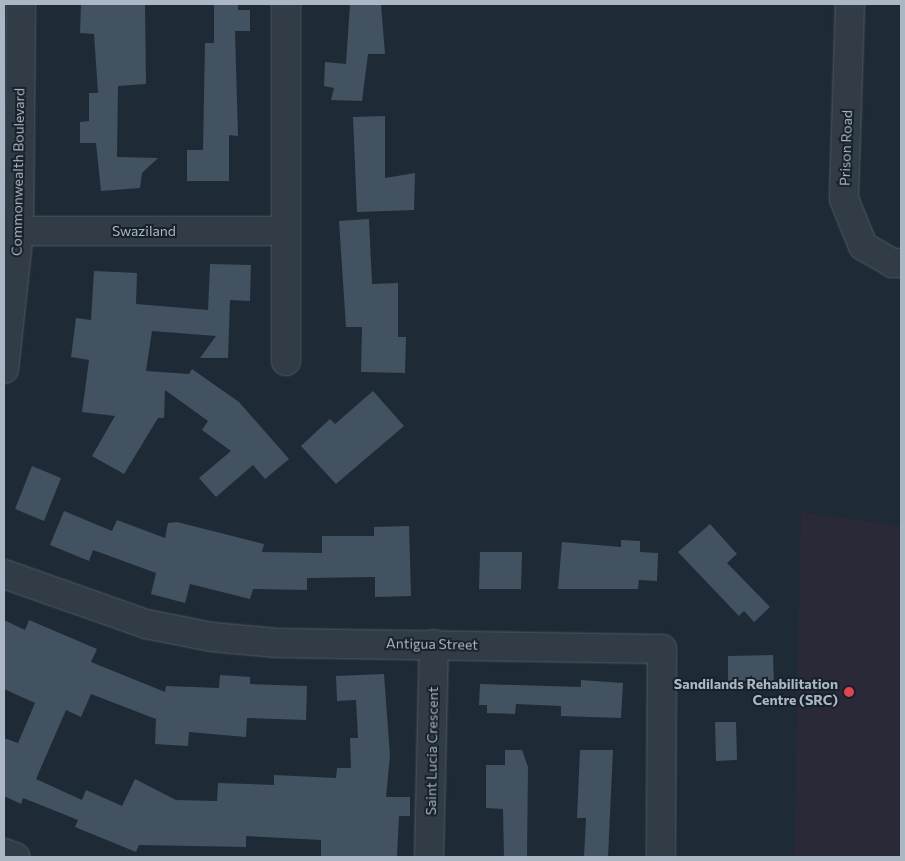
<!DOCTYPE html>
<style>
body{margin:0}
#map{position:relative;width:905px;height:861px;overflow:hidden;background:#1e2b36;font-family:Commissioner,sans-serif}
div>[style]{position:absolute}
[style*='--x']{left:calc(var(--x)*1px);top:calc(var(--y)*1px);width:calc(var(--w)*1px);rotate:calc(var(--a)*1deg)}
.medical>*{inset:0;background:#2a2937}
.building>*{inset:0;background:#435260}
.roads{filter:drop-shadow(0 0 1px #4f5a65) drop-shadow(0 0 1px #4f5a65)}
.minor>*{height:28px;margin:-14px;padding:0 14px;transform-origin:14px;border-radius:14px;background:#313c47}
.dots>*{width:14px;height:14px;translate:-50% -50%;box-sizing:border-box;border:2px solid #17212b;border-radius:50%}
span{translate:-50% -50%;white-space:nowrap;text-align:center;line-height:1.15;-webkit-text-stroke:4px #17212b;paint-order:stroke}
.street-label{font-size:14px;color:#abb7c4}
.poi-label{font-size:14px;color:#abb7c4;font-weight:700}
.right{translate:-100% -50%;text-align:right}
.frame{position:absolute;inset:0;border:5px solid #abb7c4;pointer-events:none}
</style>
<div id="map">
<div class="medical">
<div style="clip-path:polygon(801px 512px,901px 526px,901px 857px,794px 857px)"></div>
</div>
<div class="building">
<div style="clip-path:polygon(81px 4px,145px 4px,146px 84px,118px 86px,117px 157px,158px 158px,142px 173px,140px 188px,101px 191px,96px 143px,80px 143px,80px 122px,89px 121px,89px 93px,98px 93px,94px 34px,80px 33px)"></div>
<div style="clip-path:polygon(214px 4px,238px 4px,238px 10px,250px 10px,250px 31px,235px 31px,238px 136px,229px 135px,229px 181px,187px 181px,187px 150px,203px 150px,205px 43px,214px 43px)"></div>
<div style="clip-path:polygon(350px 4px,381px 4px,385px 54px,368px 54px,362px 101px,331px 100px,334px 88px,324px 86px,325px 62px,346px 64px)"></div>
<div style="clip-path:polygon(385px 116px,385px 178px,415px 173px,414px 210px,357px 212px,353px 117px)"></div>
<div style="clip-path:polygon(369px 219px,372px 284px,398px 283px,398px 337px,406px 337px,405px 373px,361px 372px,362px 327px,346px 327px,339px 221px)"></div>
<div style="clip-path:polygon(210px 264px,251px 265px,250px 301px,230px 300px,228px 358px,200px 358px,216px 336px,152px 331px,146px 371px,189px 374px,192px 369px,239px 402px,289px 459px,265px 479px,253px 465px,216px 497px,199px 478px,231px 451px,202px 430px,208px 421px,165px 390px,164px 418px,158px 418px,124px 474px,92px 456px,115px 416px,82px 412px,89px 360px,71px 357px,76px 318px,91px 320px,94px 271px,137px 273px,136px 304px,208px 310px)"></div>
<div style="clip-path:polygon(373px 391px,404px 426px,336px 484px,301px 446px,330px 419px,335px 424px)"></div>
<div style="clip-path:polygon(32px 466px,61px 478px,44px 521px,15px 509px)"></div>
<div style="clip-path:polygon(64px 511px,112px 531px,117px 520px,165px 538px,168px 523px,177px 522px,264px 544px,262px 552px,322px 553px,322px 536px,374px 536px,374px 527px,409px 526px,411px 596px,375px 597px,375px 577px,307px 578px,307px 590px,253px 589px,250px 599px,190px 584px,185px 603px,151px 594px,156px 573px,93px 550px,89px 561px,50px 545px)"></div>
<div style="clip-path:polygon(710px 524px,737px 554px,727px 563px,770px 607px,754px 622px,744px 611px,739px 616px,678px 552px)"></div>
<div style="clip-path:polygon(621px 540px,640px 541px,640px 552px,658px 553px,657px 581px,639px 580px,638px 589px,558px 589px,562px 542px,621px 547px)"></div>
<div style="clip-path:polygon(480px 552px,522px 552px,521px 589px,479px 589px)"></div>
<div style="clip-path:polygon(4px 620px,25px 630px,29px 620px,97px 649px,91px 662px,165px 692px,166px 686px,219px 688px,220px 675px,250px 677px,250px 684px,307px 686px,306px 720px,247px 718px,246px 737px,189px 732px,188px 746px,155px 744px,156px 719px,91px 694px,81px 717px,66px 710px,36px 779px,82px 800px,86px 790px,122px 806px,135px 779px,176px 800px,217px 801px,218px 783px,274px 785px,274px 775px,336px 778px,337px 768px,351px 768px,350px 738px,358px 738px,356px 700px,337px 701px,336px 676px,384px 674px,390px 756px,386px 797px,410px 797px,410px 816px,399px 816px,397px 857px,321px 857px,321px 840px,246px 836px,246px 847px,139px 845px,136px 852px,75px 827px,78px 820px,23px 798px,21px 804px,4px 796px,4px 738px,18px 743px,35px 703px,4px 689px)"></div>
<div style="clip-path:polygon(773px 655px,774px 687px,728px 687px,728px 656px)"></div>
<div style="clip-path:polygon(581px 680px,623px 683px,621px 718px,561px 716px,561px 706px,516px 704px,515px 714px,487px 713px,487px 705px,479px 705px,480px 684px,581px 687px)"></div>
<div style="clip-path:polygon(715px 722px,736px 722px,737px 760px,716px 761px)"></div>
<div style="clip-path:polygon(505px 750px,522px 750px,528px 767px,527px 857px,504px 857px,503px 809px,486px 808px,486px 765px,505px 765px)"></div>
<div style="clip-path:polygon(580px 750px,613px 750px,608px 857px,584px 857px,586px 818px,577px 818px)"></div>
</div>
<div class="roads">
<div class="minor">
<div style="--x:850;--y:4;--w:195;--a:91.8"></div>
<div style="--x:844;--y:199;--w:51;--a:68"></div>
<div style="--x:863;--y:246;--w:34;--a:30"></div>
<div style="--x:892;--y:263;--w:9;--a:0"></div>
<div style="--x:4;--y:231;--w:280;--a:0"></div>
<div style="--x:286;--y:361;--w:357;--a:-90"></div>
<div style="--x:4;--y:369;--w:138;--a:-83.8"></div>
<div style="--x:19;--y:232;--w:228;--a:-89.5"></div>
<div style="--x:4;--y:574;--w:151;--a:19.4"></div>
<div style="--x:146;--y:624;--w:67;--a:11.1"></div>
<div style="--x:212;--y:637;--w:65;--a:5.3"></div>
<div style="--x:277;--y:643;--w:385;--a:0.9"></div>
<div style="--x:662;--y:649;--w:208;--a:90.3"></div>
<div style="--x:4;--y:853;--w:12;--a:20"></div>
<div style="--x:429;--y:857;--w:213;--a:-88.7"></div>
</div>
</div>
<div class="dots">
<div style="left:849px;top:692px;background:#e0444e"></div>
</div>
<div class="street-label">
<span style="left:846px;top:148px;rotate:-88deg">Prison Road</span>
<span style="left:18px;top:172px;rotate:-89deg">Commonwealth Boulevard</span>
<span style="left:144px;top:231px">Swaziland</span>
<span style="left:432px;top:644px;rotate:1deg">Antigua Street</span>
<span style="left:432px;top:751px;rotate:-89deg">Saint Lucia Crescent</span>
</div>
<div class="poi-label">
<span class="right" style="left:838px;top:692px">Sandilands Rehabilitation<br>Centre (SRC)</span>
</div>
<div class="frame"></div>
</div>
